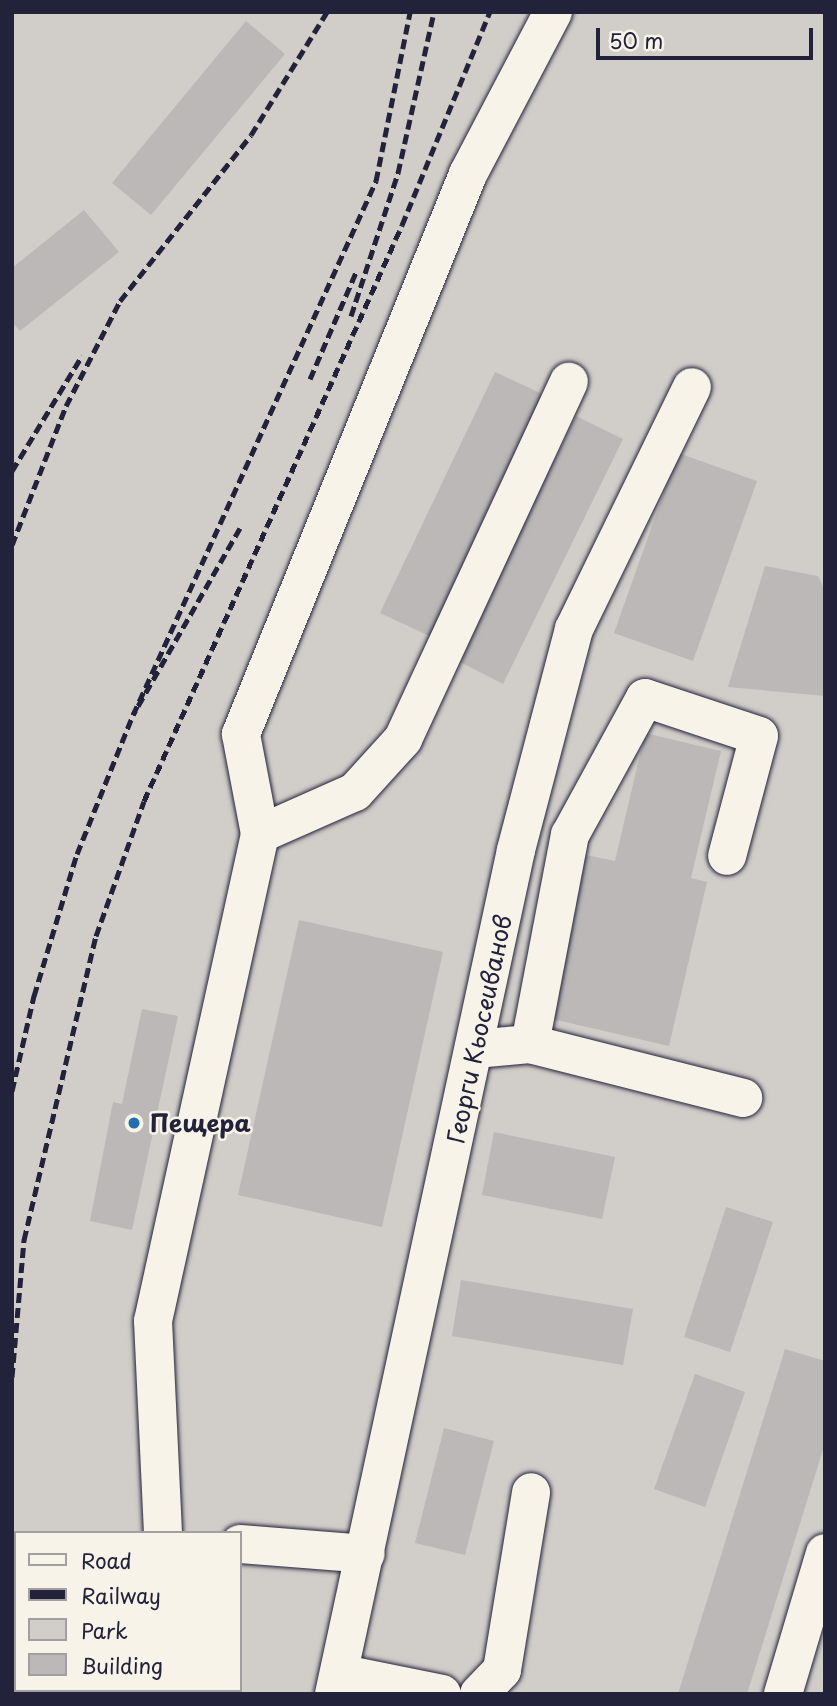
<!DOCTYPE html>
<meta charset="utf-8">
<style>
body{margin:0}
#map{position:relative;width:837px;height:1706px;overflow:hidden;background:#eeebe1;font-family:"Playpen Sans",sans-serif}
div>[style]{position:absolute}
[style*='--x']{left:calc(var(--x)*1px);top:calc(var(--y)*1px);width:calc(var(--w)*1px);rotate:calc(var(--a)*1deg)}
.green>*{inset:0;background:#d1cdc9}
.building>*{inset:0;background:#bbb8b7}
.roads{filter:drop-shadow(0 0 2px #22223b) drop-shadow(0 0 2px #22223b)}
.minor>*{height:38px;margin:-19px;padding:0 19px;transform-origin:19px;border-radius:19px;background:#f7f3e8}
.rail>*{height:5px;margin-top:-2.5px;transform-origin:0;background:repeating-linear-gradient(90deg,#22223b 0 10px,transparent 0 15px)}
.dots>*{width:19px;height:19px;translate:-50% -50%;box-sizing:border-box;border:4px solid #f7f3e8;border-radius:50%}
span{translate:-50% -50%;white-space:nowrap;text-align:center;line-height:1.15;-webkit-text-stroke:5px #f7f3e8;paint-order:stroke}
.street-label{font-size:24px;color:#22223b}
.poi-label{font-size:24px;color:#22223b;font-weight:700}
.left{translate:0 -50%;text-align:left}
.frame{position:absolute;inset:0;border:14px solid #22223b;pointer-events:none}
.legend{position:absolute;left:14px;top:1531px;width:228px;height:161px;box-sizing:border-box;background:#f7f3e8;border:2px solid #a29fa3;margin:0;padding:9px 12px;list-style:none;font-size:21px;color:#22223b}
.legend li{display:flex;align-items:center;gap:14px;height:35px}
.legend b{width:35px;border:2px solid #a29fa3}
.scale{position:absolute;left:596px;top:28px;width:217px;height:32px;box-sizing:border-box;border:4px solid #22223b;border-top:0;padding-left:9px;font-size:21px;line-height:24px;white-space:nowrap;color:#22223b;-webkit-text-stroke:5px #f7f3e8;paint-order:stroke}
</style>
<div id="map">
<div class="green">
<div style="clip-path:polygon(evenodd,12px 12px,825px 12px,825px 1694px,12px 1694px,12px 12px,16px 1533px,240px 1533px,240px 1690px,16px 1690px,16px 1533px)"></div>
</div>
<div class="building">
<div style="clip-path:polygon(246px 21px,285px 54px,151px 215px,112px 183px)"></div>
<div style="clip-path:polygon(84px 210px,119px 252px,20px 331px,12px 322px,12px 268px)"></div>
<div style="clip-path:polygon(495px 372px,551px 398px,436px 639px,380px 613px)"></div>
<div style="clip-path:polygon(576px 416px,623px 439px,503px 684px,456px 660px)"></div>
<div style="clip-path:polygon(678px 453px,757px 481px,693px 661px,614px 633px)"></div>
<div style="clip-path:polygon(765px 566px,818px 576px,825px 591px,825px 696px,728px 687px)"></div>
<div style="clip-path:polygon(645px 733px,721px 751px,691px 878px,707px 882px,669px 1046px,548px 1018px,586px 855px,615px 861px)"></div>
<div style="clip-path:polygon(299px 920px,443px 952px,382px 1227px,238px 1195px)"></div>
<div style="clip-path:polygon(142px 1009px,178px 1016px,132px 1230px,90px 1221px,113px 1102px,122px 1104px)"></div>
<div style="clip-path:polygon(494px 1132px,615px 1157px,602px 1219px,482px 1195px)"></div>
<div style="clip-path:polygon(726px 1207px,773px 1222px,730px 1352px,684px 1337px)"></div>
<div style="clip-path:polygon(461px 1280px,633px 1309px,623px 1365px,452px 1336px)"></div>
<div style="clip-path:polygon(785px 1349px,825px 1361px,825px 1443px,747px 1694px,678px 1694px)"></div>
<div style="clip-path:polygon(695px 1374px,745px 1392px,705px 1507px,654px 1489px)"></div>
<div style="clip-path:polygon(444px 1428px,494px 1441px,465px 1555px,415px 1543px)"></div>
</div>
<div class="roads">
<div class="minor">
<div style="--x:260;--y:834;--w:104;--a:-23.9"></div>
<div style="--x:355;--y:792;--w:72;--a:-47.8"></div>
<div style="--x:403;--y:739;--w:394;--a:-65.1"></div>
<div style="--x:530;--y:1044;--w:220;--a:14.2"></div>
<div style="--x:475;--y:1049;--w:55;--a:-5.2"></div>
<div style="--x:530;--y:1044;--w:213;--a:-79.2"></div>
<div style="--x:570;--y:835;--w:156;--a:-61.3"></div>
<div style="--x:645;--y:698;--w:120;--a:18.4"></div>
<div style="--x:759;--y:736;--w:124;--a:104.9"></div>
<div style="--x:163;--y:1533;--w:212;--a:-92.7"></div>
<div style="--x:153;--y:1321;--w:499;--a:-77.6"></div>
<div style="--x:260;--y:834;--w:102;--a:-100.8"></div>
<div style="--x:241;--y:734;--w:604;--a:-67.93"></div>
<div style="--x:468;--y:174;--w:183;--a:-62.3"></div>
<div style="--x:240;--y:1544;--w:126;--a:4.5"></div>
<div style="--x:339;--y:1673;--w:105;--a:11.5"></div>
<div style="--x:170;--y:1690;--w:4;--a:90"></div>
<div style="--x:334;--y:1694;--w:863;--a:-77.83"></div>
<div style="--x:516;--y:850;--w:228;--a:-75.3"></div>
<div style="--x:574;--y:629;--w:269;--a:-64"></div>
<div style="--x:479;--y:1694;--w:33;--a:-46"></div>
<div style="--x:502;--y:1670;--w:180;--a:-80.7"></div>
<div style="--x:783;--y:1694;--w:147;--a:-73.4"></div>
</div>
</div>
<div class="rail">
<div style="--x:351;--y:316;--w:151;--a:-71.8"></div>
<div style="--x:398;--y:173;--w:165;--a:-77.4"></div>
<div style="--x:310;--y:379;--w:119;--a:-66.7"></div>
<div style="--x:12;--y:471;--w:135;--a:-58.7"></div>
<div style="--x:240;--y:528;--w:215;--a:119.8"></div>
<div style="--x:133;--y:715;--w:587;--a:-65.53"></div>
<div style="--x:376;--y:181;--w:172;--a:-78.6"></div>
<div style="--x:12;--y:545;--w:149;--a:-68.8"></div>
<div style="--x:66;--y:406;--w:118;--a:-62.8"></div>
<div style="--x:120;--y:301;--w:211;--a:-51.7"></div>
<div style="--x:251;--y:135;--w:145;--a:-58.3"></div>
<div style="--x:12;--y:1091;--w:98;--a:-77"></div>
<div style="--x:34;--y:996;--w:148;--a:-73.2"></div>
<div style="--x:77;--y:854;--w:150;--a:-68.1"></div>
<div style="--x:12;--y:1377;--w:138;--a:-85"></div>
<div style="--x:24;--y:1240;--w:312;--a:-76.7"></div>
<div style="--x:96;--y:936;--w:143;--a:-70.4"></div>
<div style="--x:144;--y:801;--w:631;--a:-65.87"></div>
<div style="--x:402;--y:225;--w:230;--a:-67.6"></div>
</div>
<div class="dots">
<div style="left:134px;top:1123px;background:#1f6fb2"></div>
</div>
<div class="street-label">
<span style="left:479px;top:1029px;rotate:-78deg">Георги Кьосеиванов</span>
</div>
<div class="poi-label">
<span class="left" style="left:150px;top:1123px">Пещера</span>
</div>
<div class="frame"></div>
<ul class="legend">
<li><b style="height:9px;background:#f7f3e8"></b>Road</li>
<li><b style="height:9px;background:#22223b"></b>Railway</li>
<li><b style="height:19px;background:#d1cdc9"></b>Park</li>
<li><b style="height:19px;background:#bbb8b7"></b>Building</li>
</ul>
<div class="scale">50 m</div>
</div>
